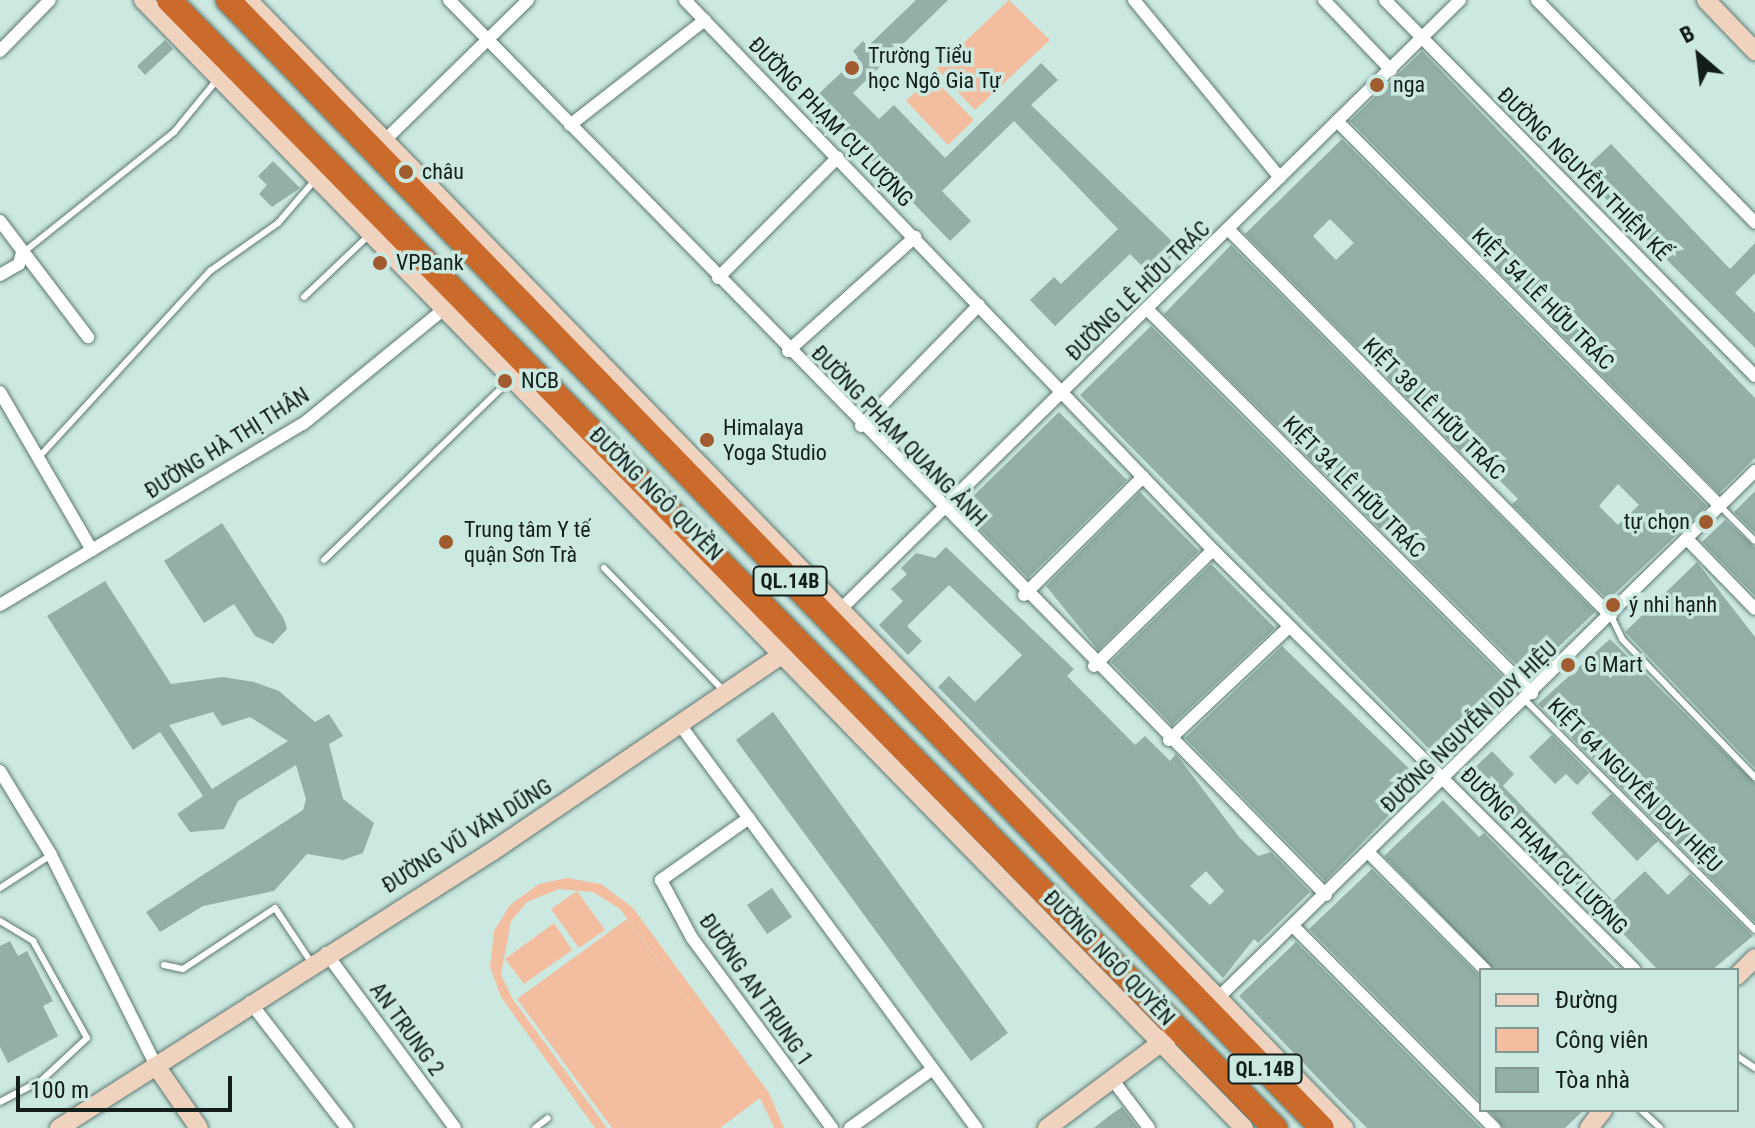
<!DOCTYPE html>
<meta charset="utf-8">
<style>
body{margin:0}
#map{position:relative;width:1755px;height:1128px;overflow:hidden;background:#cbe9e1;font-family:"Roboto Condensed",sans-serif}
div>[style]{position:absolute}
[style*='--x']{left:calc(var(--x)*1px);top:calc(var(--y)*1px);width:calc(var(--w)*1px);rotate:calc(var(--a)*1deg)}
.green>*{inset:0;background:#f3bea0}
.building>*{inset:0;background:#93afa7}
.roads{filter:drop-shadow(0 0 2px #5e7972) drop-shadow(0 0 2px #5e7972)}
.lane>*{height:6px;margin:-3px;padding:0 3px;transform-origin:3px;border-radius:3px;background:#fff}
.street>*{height:12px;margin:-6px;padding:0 6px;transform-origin:6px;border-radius:6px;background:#fff}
.secondary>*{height:18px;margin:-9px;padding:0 9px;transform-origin:9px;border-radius:9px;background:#efd3bf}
.highway>*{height:24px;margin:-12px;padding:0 12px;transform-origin:12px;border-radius:12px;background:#cb6b2b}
.dots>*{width:22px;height:22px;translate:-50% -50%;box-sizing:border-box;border:4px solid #cbe9e1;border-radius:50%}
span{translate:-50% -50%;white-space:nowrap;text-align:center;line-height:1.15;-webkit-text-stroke:7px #cbe9e1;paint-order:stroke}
.shield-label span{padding:2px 6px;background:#cbe9e1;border:2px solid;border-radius:6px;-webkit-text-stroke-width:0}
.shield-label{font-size:20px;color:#131e1b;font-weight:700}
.poi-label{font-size:22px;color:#131e1b}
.left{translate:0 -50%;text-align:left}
.right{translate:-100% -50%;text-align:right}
.street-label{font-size:22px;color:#131e1b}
.legend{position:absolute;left:1479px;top:968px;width:260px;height:144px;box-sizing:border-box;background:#cbe9e1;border:2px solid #819892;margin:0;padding:10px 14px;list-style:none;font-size:24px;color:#131e1b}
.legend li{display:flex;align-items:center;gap:16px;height:40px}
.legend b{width:40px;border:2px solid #819892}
.north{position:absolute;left:1659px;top:16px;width:80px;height:80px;-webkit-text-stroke:6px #cbe9e1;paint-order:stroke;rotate:332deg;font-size:22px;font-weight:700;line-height:32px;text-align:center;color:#131e1b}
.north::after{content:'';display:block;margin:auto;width:28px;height:36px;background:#131e1b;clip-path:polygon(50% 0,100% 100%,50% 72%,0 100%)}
.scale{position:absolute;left:16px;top:1076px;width:216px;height:36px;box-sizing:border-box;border:4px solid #131e1b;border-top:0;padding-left:10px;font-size:24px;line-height:28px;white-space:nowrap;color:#131e1b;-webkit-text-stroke:6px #cbe9e1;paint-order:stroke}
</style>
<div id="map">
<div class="green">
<div style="clip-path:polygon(1009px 0,1050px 40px,975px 110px,936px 69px)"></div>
<div style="clip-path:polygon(931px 76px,974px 120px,948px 145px,906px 101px)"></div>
<div style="clip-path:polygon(567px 878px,601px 884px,633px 908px,769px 1093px,784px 1128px,774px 1128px,760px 1098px,720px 1128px,612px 1128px,517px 999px,627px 919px,752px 1086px,620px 909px,593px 892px,559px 889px,527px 902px,511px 921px,501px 974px,512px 998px,607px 1128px,595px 1128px,501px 997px,490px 967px,494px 931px,510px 905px,539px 884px)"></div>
<div style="clip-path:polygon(577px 891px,605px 930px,579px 948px,551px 909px)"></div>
<div style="clip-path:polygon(554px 923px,572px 950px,524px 984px,505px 959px)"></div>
</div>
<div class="building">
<div style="clip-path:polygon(916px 0,948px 0,853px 93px,879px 119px,894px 105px,945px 158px,1041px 63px,1058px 80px,1031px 105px,1180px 249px,1152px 276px,1130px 254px,1055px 326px,1030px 300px,1054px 277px,1061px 284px,1118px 229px,1014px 121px,942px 191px,971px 221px,950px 241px,813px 99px,858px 57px,853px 51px,863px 41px,868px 46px)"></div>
<div style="clip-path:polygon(165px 40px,173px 49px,145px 75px,137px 66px)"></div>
<div style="clip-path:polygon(1422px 51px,1755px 398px,1755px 458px,1719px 493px,1350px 121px)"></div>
<div style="clip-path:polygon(evenodd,1342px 139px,1707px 506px,1608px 600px,1512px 504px,1518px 499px,1467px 448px,1462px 453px,1245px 234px,1342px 139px,1330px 219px,1354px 243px,1336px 260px,1313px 236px,1330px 219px,1342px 139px,1618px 484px,1639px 505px,1618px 525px,1599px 506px,1618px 484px)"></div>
<div style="clip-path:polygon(1611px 144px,1730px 269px,1755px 243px,1755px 273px,1735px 293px,1755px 313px,1755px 348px,1580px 173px)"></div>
<div style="clip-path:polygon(273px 161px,300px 188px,272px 207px,259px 194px,267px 185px,258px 176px)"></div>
<div style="clip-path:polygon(1231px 245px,1595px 612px,1528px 676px,1164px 314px)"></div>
<div style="clip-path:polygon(1151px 326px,1515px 689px,1442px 762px,1080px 395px)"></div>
<div style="clip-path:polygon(1059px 412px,1127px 480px,1028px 578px,960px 509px)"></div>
<div style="clip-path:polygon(1755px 491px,1755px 533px,1734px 512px)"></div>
<div style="clip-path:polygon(1140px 492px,1199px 551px,1098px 650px,1046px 586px)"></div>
<div style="clip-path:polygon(1725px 520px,1755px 547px,1755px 596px,1702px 542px)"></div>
<div style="clip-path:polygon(222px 523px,284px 619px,287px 629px,273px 644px,255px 636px,234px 604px,204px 623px,164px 561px)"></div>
<div style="clip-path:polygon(evenodd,946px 547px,1074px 669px,1067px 676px,1135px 745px,1145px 736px,1170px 761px,1176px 754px,1240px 838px,1258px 856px,1271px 852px,1310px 892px,1258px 943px,1254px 939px,1223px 978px,938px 687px,949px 676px,975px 702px,1022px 655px,949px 585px,907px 626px,922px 641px,908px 655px,879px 625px,903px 601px,891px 589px,907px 574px,901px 568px,916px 553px,935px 558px,946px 547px,1206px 871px,1224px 891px,1210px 905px,1190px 886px,1206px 871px)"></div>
<div style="clip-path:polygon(1697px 562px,1755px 637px,1755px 768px,1625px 632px)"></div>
<div style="clip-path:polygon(1211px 564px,1275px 628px,1172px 725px,1111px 662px)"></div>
<div style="clip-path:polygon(evenodd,105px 581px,171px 684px,223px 677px,254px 682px,279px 691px,315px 722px,329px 714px,343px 736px,329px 744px,343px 799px,374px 823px,363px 853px,343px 860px,307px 854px,274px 891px,203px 906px,160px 932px,146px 912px,303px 810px,306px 799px,296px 765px,238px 801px,224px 829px,190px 832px,177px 814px,203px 796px,160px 732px,133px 750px,47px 616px,105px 581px,213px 712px,222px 726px,250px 717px,288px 741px,212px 789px,169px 725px,213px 712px)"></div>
<div style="clip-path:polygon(1610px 639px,1755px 783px,1755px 922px,1538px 704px)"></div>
<div style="clip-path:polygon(1282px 646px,1422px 781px,1325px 881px,1185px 738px)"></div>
<div style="clip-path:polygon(773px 712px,1008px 1033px,971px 1061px,736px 740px)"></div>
<div style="clip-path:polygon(1552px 735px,1589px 773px,1577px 785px,1566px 774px,1555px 784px,1529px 757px)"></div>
<div style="clip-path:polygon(1492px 751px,1514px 774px,1503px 786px,1613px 901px,1645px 871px,1668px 895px,1690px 874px,1753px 936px,1712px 970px,1658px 970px,1498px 803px,1490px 810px,1462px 780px)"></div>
<div style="clip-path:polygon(1611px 794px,1658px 841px,1637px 861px,1591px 813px)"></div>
<div style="clip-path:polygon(1443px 800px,1479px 837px,1484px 833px,1617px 970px,1494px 970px,1384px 856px)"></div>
<div style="clip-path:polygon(1372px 869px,1481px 978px,1481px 1102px,1309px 929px)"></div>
<div style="clip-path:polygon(772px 888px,792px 917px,767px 934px,747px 905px)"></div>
<div style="clip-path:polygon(10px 941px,18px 956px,27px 951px,53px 1001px,43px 1006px,58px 1036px,8px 1063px,0 1047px,0 946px)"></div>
<div style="clip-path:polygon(1296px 942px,1481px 1128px,1367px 1128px,1335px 1096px,1239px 996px)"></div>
<div style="clip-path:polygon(1122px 1107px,1138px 1128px,1094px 1128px,1109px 1116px)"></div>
<div style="clip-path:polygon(1489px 1110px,1584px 1110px,1565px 1128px,1503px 1128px)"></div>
</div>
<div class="roads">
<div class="lane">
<div style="--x:25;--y:251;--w:191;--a:-38.6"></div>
<div style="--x:174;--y:132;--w:66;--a:-50.5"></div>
<div style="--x:304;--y:297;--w:88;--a:-43.6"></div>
<div style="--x:38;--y:458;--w:254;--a:-47.4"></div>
<div style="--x:210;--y:271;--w:83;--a:-35.2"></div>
<div style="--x:278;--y:223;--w:57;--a:-49.3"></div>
<div style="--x:1720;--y:506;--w:49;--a:45"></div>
<div style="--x:324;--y:560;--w:260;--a:-44.1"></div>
<div style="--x:604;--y:568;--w:172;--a:45.7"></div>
<div style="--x:1611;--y:616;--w:25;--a:64"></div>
<div style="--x:1622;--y:639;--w:192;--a:46.1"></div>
<div style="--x:1525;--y:700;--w:325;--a:45"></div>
<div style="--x:0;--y:888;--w:61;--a:-32.9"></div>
<div style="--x:0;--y:921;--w:39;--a:31"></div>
<div style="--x:33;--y:941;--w:111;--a:60.9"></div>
<div style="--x:87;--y:1038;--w:62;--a:137"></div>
<div style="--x:42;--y:1080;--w:47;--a:152.4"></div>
<div style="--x:164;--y:965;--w:19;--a:12"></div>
<div style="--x:183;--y:969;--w:110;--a:-33.5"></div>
<div style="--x:275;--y:908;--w:65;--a:56.3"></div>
<div style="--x:1737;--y:1056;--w:22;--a:34"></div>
<div style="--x:1641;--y:1110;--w:26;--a:43"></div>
<div style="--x:535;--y:1128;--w:16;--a:-38"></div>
</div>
<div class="street">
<div style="--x:449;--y:0;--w:1253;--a:45.58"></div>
<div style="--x:685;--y:0;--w:762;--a:46.17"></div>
<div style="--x:1213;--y:550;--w:595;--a:44.86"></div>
<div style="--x:1134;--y:0;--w:230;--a:50.6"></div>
<div style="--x:1324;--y:0;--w:97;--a:46.3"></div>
<div style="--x:1385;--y:0;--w:528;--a:45.46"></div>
<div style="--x:1537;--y:0;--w:312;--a:45.6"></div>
<div style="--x:0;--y:51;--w:71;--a:-45.6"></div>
<div style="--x:1337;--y:121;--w:543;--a:45.15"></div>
<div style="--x:570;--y:125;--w:171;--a:-37.9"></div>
<div style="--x:380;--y:145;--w:207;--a:-44.4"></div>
<div style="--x:0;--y:221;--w:146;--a:52.8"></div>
<div style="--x:1229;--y:230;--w:543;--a:45.3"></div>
<div style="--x:0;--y:275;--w:22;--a:-30"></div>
<div style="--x:19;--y:264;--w:12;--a:-76"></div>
<div style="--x:718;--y:278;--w:170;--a:-45.2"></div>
<div style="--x:1147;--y:309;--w:544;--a:44.93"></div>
<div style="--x:788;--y:351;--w:171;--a:-41.9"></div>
<div style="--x:0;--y:392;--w:183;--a:59.8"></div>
<div style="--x:861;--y:426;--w:169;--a:-45.7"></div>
<div style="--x:1688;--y:540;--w:96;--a:45.8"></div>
<div style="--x:1024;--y:595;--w:168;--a:-44.8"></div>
<div style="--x:0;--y:605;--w:353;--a:-30.9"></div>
<div style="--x:303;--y:424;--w:188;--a:-39.2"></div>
<div style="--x:842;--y:608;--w:867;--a:-44.53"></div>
<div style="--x:1094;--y:666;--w:166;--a:-44.3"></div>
<div style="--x:681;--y:726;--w:499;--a:53.7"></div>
<div style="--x:1169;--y:740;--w:165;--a:-43.3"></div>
<div style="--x:0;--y:771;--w:98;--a:58.7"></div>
<div style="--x:51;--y:855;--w:236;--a:63.5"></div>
<div style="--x:749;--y:818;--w:108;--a:144.8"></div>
<div style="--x:661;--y:880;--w:66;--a:61.9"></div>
<div style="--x:692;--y:938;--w:236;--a:53.6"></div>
<div style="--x:1369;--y:853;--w:165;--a:45.2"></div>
<div style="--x:1294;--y:927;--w:284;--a:45.1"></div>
<div style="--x:326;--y:953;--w:217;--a:53.6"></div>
<div style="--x:1215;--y:1001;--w:757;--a:-44.46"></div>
<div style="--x:250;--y:1002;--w:159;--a:52.4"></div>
<div style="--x:1112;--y:1079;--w:61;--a:52.9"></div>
<div style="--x:850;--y:1128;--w:102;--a:-35.4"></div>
</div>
<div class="secondary">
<div style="--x:143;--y:0;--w:1576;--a:45.69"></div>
<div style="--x:248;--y:0;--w:1573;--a:45.82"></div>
<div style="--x:1706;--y:0;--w:71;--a:46.1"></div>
<div style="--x:1737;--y:976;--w:25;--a:-45"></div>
<div style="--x:156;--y:1066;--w:75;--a:55.3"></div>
<div style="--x:59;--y:1128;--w:515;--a:-32.55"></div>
<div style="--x:493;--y:851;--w:361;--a:-34.2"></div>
<div style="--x:1047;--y:1128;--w:154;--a:-36.8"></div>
<div style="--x:1589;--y:1128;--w:23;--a:-52"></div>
</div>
<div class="highway">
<div style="--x:169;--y:0;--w:1580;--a:45.56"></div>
<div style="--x:228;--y:0;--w:1571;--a:45.88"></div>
</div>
</div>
<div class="dots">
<div style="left:852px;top:68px;background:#a05b2f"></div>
<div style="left:1377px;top:85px;background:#a05b2f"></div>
<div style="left:406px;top:172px;background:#a05b2f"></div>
<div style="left:380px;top:263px;background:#a05b2f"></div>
<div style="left:505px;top:381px;background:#a05b2f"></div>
<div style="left:707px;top:440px;background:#a05b2f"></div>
<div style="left:1706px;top:522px;background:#a05b2f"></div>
<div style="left:446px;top:542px;background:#a05b2f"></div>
<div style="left:1613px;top:605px;background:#a05b2f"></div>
<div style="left:1568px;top:665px;background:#a05b2f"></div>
</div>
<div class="shield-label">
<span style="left:790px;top:581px">QL.14B</span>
<span style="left:1265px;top:1069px">QL.14B</span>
</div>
<div class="poi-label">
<span class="left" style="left:868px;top:68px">Trường Tiểu<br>học Ngô Gia Tự</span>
<span class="left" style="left:1393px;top:85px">nga</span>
<span class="left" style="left:422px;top:172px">châu</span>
<span class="left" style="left:396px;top:263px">VPBank</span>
<span class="left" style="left:521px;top:381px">NCB</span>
<span class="left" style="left:723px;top:440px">Himalaya<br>Yoga Studio</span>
<span class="right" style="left:1690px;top:522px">tự chọn</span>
<span class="left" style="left:464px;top:542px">Trung tâm Y tế<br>quận Sơn Trà</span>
<span class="left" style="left:1629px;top:605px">ý nhi hạnh</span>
<span class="left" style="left:1584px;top:665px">G Mart</span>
</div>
<div class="street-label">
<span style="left:831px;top:122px;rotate:46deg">ĐƯỜNG PHẠM CỰ LƯỢNG</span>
<span style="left:1584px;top:174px;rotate:45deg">ĐƯỜNG NGUYỄN THIỆN KẾ</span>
<span style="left:1138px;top:291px;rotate:-44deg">ĐƯỜNG LÊ HỮU TRÁC</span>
<span style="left:1543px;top:299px;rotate:45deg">KIỆT 54 LÊ HỮU TRÁC</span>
<span style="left:1434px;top:409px;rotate:45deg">KIỆT 38 LÊ HỮU TRÁC</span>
<span style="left:899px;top:436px;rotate:46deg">ĐƯỜNG PHẠM QUANG ẢNH</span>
<span style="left:227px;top:443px;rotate:-32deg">ĐƯỜNG HÀ THỊ THÂN</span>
<span style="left:1354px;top:487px;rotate:45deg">KIỆT 34 LÊ HỮU TRÁC</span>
<span style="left:656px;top:494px;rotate:45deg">ĐƯỜNG NGÔ QUYỀN</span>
<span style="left:1469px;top:727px;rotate:-44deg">ĐƯỜNG NGUYỄN DUY HIỆU</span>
<span style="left:1635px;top:785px;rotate:45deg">KIỆT 64 NGUYỄN DUY HIỆU</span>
<span style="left:467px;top:836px;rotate:-32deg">ĐƯỜNG VŨ VĂN DŨNG</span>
<span style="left:1544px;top:851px;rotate:45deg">ĐƯỜNG PHẠM CỰ LƯỢNG</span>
<span style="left:1109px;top:958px;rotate:46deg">ĐƯỜNG NGÔ QUYỀN</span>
<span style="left:756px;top:990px;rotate:55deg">ĐƯỜNG AN TRUNG 1</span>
<span style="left:407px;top:1029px;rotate:54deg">AN TRUNG 2</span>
</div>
<ul class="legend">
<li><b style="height:10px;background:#efd3bf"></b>Đường</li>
<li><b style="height:22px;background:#f3bea0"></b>Công viên</li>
<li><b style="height:22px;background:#93afa7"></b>Tòa nhà</li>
</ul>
<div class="north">B</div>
<div class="scale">100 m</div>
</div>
